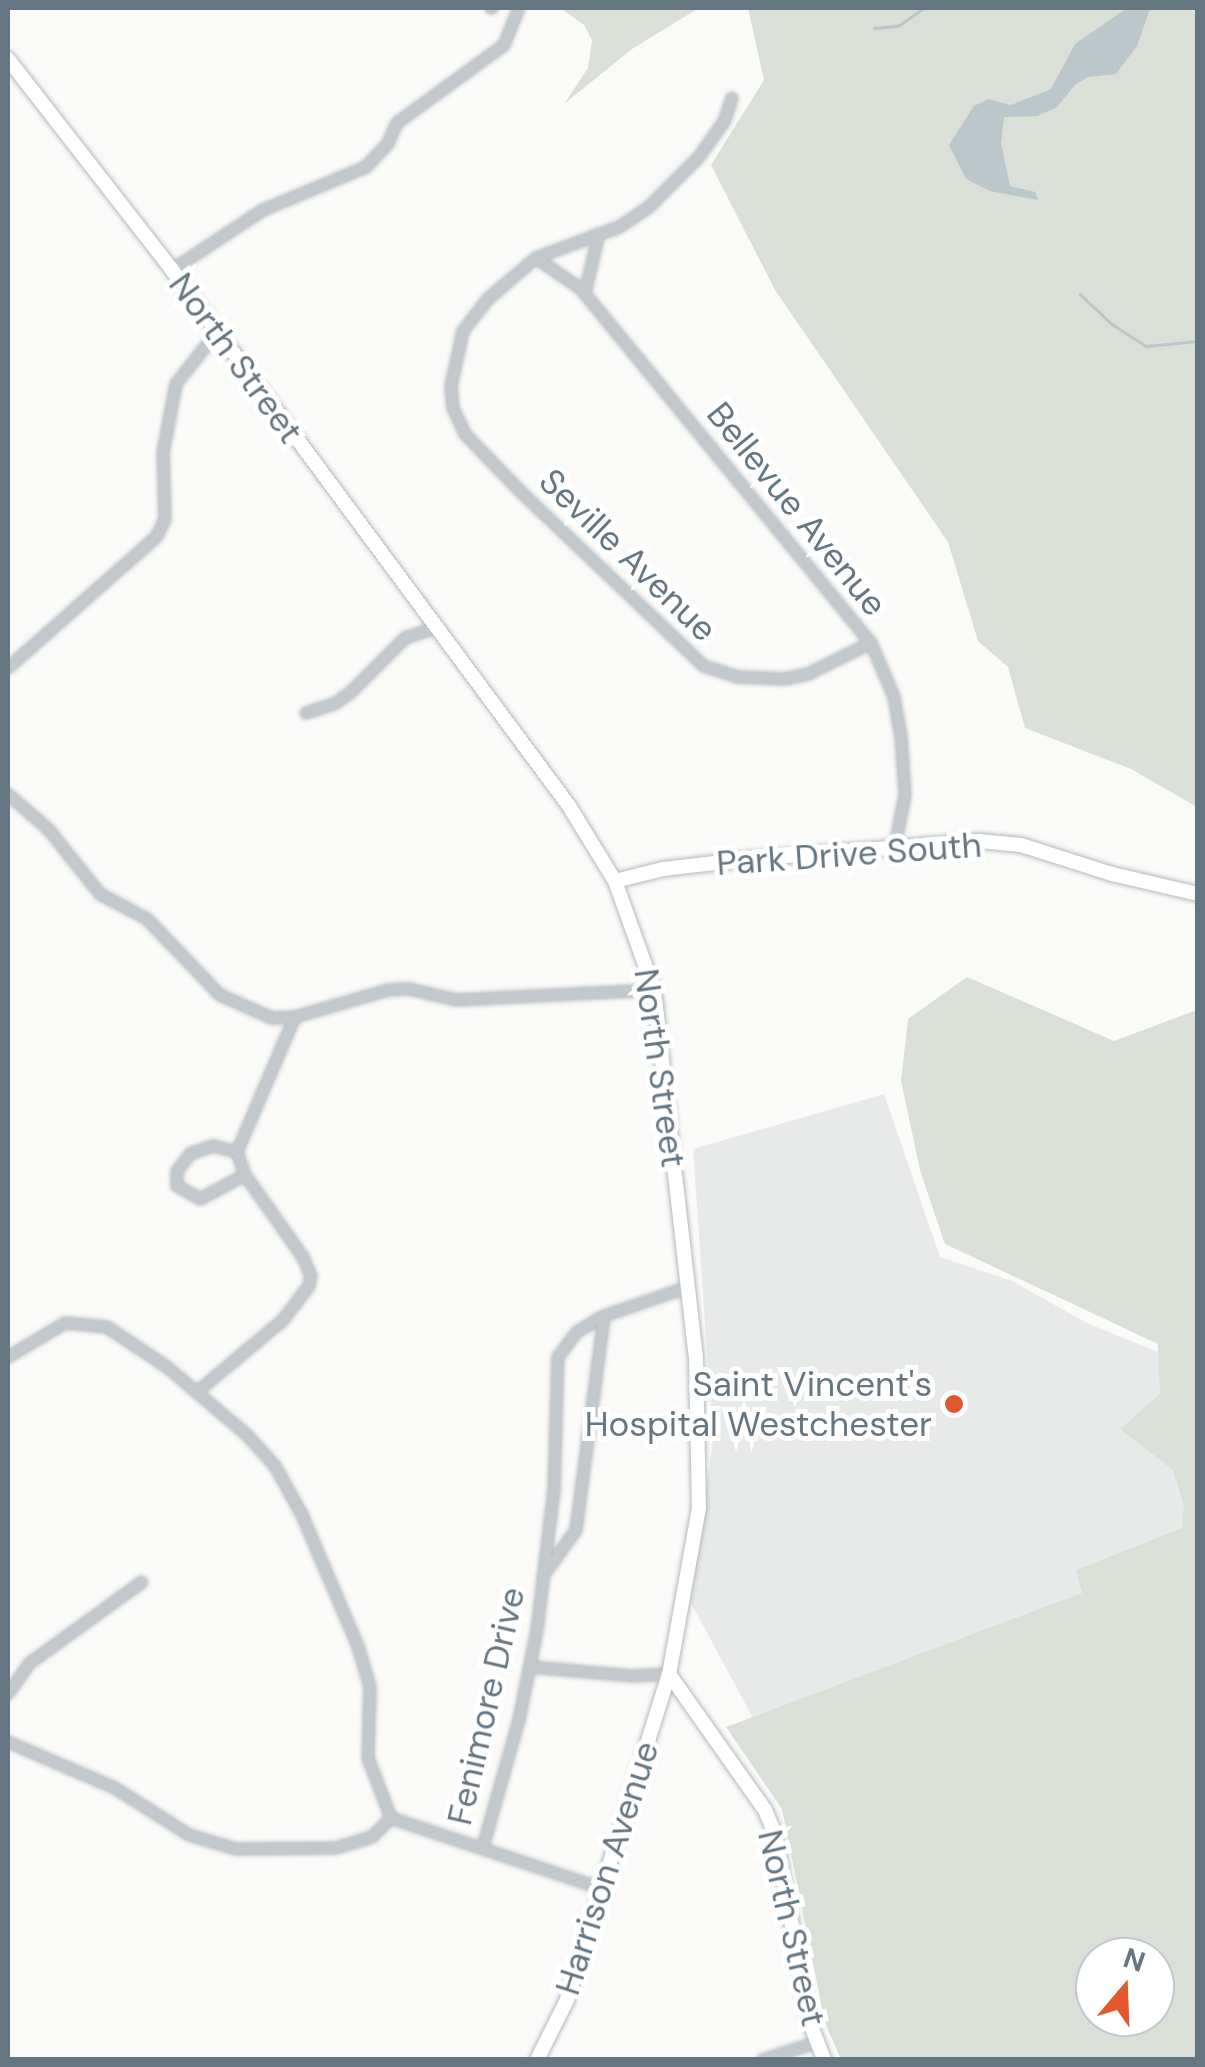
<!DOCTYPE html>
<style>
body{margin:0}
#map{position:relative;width:1205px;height:2067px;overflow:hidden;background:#fafaf8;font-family:"DM Sans",sans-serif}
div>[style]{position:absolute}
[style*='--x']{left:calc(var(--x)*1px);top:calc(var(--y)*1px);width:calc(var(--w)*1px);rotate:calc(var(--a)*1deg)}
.built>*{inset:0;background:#e8e9e9}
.green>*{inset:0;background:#dadfd7}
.water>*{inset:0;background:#bbc7cb}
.stream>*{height:2.5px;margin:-1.25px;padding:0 1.25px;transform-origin:1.25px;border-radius:1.25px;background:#bbc7cb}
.roads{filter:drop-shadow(0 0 2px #b3babf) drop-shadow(0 0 2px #b3babf)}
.street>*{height:10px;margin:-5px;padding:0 5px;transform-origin:5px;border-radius:5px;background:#c3c8cc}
.secondary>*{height:14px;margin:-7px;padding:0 7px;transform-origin:7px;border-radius:7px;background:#fff}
.dots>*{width:28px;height:28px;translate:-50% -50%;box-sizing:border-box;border:5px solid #fff;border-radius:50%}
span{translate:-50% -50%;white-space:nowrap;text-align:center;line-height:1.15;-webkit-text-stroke:10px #fff;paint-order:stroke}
.street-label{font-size:35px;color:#657683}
.poi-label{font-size:35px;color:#657683}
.right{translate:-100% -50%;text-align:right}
.frame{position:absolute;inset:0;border:10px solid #657683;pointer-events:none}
.north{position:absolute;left:1075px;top:1937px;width:100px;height:100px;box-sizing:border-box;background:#fff;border:2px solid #c1c8cd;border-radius:50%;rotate:19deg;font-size:28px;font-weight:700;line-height:40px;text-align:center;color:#657683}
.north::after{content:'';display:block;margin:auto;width:35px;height:45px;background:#e4572e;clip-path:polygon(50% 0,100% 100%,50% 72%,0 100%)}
</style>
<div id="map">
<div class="built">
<div style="clip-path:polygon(884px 1094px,940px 1257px,1012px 1281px,1087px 1323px,1197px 1368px,1197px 1550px,753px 1718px,691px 1603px,713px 1440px,693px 1149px)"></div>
</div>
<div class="green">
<div style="clip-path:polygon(560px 8px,699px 8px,632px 49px,564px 104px,588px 68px,592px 40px,584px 25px)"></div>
<div style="clip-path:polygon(748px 8px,1197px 8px,1197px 807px,1131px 769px,1025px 728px,1008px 667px,978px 641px,948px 542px,775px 290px,711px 165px,764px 80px)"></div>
<div style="clip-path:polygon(evenodd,967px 977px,1114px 1041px,1197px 1010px,1197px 2059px,841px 2059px,825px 2023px,782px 1809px,726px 1727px,1082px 1593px,1076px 1570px,1182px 1528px,1184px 1506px,1173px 1470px,1120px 1429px,1160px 1394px,1158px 1344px,945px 1244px,920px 1170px,901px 1081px,908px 1019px,967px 977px,1095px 1957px,1155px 1957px,1155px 2017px,1095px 2017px,1095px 1957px)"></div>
</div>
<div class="water">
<div style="clip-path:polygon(1127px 8px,1150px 9px,1137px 46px,1116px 74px,1088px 77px,1076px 84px,1056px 108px,1037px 116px,1004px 117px,1001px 143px,1010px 186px,1035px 192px,1038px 200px,990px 191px,966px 179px,949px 145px,974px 106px,988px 99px,1011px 105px,1051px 89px,1075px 44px)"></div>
</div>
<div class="stream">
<div style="--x:874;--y:28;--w:24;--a:-5"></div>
<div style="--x:898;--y:26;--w:32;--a:-35"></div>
<div style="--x:1080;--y:294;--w:44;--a:43.2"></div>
<div style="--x:1112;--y:324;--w:40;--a:32.9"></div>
<div style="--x:1146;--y:346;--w:52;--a:-5.5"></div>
</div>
<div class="roads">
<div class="street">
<div style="--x:491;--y:8;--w:1;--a:0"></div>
<div style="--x:732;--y:98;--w:23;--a:108"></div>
<div style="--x:725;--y:120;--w:45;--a:125.1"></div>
<div style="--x:699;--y:157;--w:71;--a:135"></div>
<div style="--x:649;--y:207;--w:36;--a:146"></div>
<div style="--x:619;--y:227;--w:89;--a:159.5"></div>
<div style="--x:536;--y:258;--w:63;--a:139.5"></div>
<div style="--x:488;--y:299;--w:41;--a:128"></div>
<div style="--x:463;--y:331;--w:56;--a:102.3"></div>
<div style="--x:451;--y:386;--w:22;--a:85"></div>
<div style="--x:453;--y:408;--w:29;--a:65"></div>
<div style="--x:465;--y:434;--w:81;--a:46"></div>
<div style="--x:521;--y:492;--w:253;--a:43.6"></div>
<div style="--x:704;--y:666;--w:35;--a:18"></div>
<div style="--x:737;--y:677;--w:48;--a:2.4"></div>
<div style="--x:785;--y:679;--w:24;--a:-12"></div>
<div style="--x:808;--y:674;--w:70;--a:-26.2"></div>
<div style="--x:536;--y:258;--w:55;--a:34.6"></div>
<div style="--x:581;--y:289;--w:458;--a:50.7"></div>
<div style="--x:871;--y:643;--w:59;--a:66.9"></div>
<div style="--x:894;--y:697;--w:39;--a:80"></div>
<div style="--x:901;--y:735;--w:60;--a:86.2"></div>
<div style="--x:905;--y:795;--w:52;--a:101.1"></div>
<div style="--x:172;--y:270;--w:109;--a:-33.4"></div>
<div style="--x:263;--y:210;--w:112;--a:-22.7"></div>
<div style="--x:366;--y:167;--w:33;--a:-47"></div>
<div style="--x:388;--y:143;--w:22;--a:-66"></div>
<div style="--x:397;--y:123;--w:132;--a:-36.1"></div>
<div style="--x:504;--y:45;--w:40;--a:-68"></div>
<div style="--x:585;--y:293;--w:61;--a:-76.7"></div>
<div style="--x:8;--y:668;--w:199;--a:-41.5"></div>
<div style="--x:157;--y:536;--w:19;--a:-65"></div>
<div style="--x:165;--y:519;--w:66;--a:-91.7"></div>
<div style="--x:163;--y:453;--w:70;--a:-79.3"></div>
<div style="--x:176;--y:384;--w:66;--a:-51.7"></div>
<div style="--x:306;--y:713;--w:32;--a:-18"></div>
<div style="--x:336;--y:703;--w:19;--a:-36"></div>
<div style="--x:351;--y:692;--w:76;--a:-45"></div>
<div style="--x:405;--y:638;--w:32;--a:-18"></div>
<div style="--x:8;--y:794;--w:55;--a:41.3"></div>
<div style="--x:49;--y:830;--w:82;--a:51.4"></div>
<div style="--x:100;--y:894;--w:53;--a:28"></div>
<div style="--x:147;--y:919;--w:105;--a:46.2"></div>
<div style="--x:220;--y:995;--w:57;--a:23.9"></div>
<div style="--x:272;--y:1018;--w:23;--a:-2"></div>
<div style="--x:295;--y:1017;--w:97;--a:-16.2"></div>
<div style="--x:388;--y:990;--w:21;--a:-3"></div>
<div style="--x:409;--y:989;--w:48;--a:13.2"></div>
<div style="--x:456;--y:1000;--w:198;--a:-2.9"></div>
<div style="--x:237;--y:1152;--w:25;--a:-166"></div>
<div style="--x:213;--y:1146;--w:24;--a:161"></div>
<div style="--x:190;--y:1154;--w:21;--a:127"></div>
<div style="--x:177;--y:1171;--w:15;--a:90"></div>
<div style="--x:177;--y:1186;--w:26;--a:29"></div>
<div style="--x:200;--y:1199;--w:51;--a:-28.1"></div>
<div style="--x:8;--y:1357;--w:66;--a:-30.8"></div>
<div style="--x:65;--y:1323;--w:42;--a:5.4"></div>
<div style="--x:107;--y:1327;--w:72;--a:33.7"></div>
<div style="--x:167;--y:1367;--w:105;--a:40.4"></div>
<div style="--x:247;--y:1435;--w:42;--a:47.9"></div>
<div style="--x:275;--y:1466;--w:56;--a:61.1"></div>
<div style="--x:302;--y:1515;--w:142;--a:66.9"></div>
<div style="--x:358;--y:1646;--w:43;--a:73.7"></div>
<div style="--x:370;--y:1687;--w:71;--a:91.6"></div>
<div style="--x:368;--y:1758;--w:64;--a:69"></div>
<div style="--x:391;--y:1818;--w:224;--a:18.5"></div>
<div style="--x:197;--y:1392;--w:112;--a:-39.9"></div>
<div style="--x:283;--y:1320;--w:43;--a:-52.6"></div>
<div style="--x:309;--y:1286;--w:10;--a:-79"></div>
<div style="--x:311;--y:1276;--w:21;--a:-113"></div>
<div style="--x:303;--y:1257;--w:100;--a:-125.3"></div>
<div style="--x:245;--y:1175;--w:24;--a:-109"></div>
<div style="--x:237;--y:1152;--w:147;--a:-66.8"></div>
<div style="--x:543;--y:1576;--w:57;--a:-54.3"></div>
<div style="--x:576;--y:1530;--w:216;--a:-82.5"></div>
<div style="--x:530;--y:1667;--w:102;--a:5"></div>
<div style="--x:632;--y:1676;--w:37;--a:-3"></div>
<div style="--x:8;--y:1694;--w:38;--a:-55"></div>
<div style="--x:30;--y:1663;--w:138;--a:-35.9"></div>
<div style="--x:8;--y:1742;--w:116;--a:23.3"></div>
<div style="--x:115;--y:1788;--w:88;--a:32.4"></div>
<div style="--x:189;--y:1835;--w:49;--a:16.6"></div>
<div style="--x:236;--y:1849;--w:100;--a:-0.6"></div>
<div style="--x:336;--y:1848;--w:38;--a:-17"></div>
<div style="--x:372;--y:1837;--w:27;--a:-45"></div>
<div style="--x:483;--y:1847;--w:132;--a:-74.2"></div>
<div style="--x:519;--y:1720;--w:92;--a:-78.7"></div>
<div style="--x:537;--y:1630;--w:141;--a:-83.1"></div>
<div style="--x:554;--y:1490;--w:133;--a:-88.3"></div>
<div style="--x:558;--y:1357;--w:31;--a:-53"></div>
<div style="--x:577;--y:1332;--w:31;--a:-31"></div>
<div style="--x:604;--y:1316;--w:89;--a:-19"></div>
<div style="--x:763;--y:2060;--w:57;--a:-18.4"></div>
</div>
<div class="secondary">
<div style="--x:8;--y:59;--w:267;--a:52.1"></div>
<div style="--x:172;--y:270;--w:667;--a:53.47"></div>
<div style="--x:569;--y:806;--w:88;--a:58.5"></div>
<div style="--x:615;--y:881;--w:116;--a:70.3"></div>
<div style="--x:654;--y:990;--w:368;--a:83.5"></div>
<div style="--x:696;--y:1356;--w:152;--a:88.9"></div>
<div style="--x:699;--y:1508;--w:169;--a:100.2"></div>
<div style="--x:669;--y:1674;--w:342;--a:107.4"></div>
<div style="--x:567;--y:2000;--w:67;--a:116.6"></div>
<div style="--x:615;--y:881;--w:49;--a:-14"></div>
<div style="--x:663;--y:869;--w:87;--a:-6.6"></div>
<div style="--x:749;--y:859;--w:231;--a:-4.5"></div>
<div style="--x:979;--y:841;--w:42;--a:5.4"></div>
<div style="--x:1021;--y:845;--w:96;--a:17.7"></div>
<div style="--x:1112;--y:874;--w:88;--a:13.1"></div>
<div style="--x:669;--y:1674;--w:166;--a:54.8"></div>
<div style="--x:765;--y:1810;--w:26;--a:67"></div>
<div style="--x:775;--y:1834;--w:192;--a:79.5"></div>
<div style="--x:810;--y:2023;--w:40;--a:69"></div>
</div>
</div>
<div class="dots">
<div style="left:954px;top:1404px;background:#e4572e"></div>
</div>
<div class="street-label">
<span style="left:236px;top:358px;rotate:54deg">North Street</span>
<span style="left:797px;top:509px;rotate:51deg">Bellevue Avenue</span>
<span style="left:628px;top:555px;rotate:44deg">Seville Avenue</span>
<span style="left:849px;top:854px;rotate:-4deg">Park Drive South</span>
<span style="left:660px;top:1068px;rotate:82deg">North Street</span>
<span style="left:486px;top:1706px;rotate:-77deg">Fenimore Drive</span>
<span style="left:607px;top:1868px;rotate:-72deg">Harrison Avenue</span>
<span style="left:792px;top:1928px;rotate:77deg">North Street</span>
</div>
<div class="poi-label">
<span class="right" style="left:932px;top:1404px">Saint Vincent's<br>Hospital Westchester</span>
</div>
<div class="frame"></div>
<div class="north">N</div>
</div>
